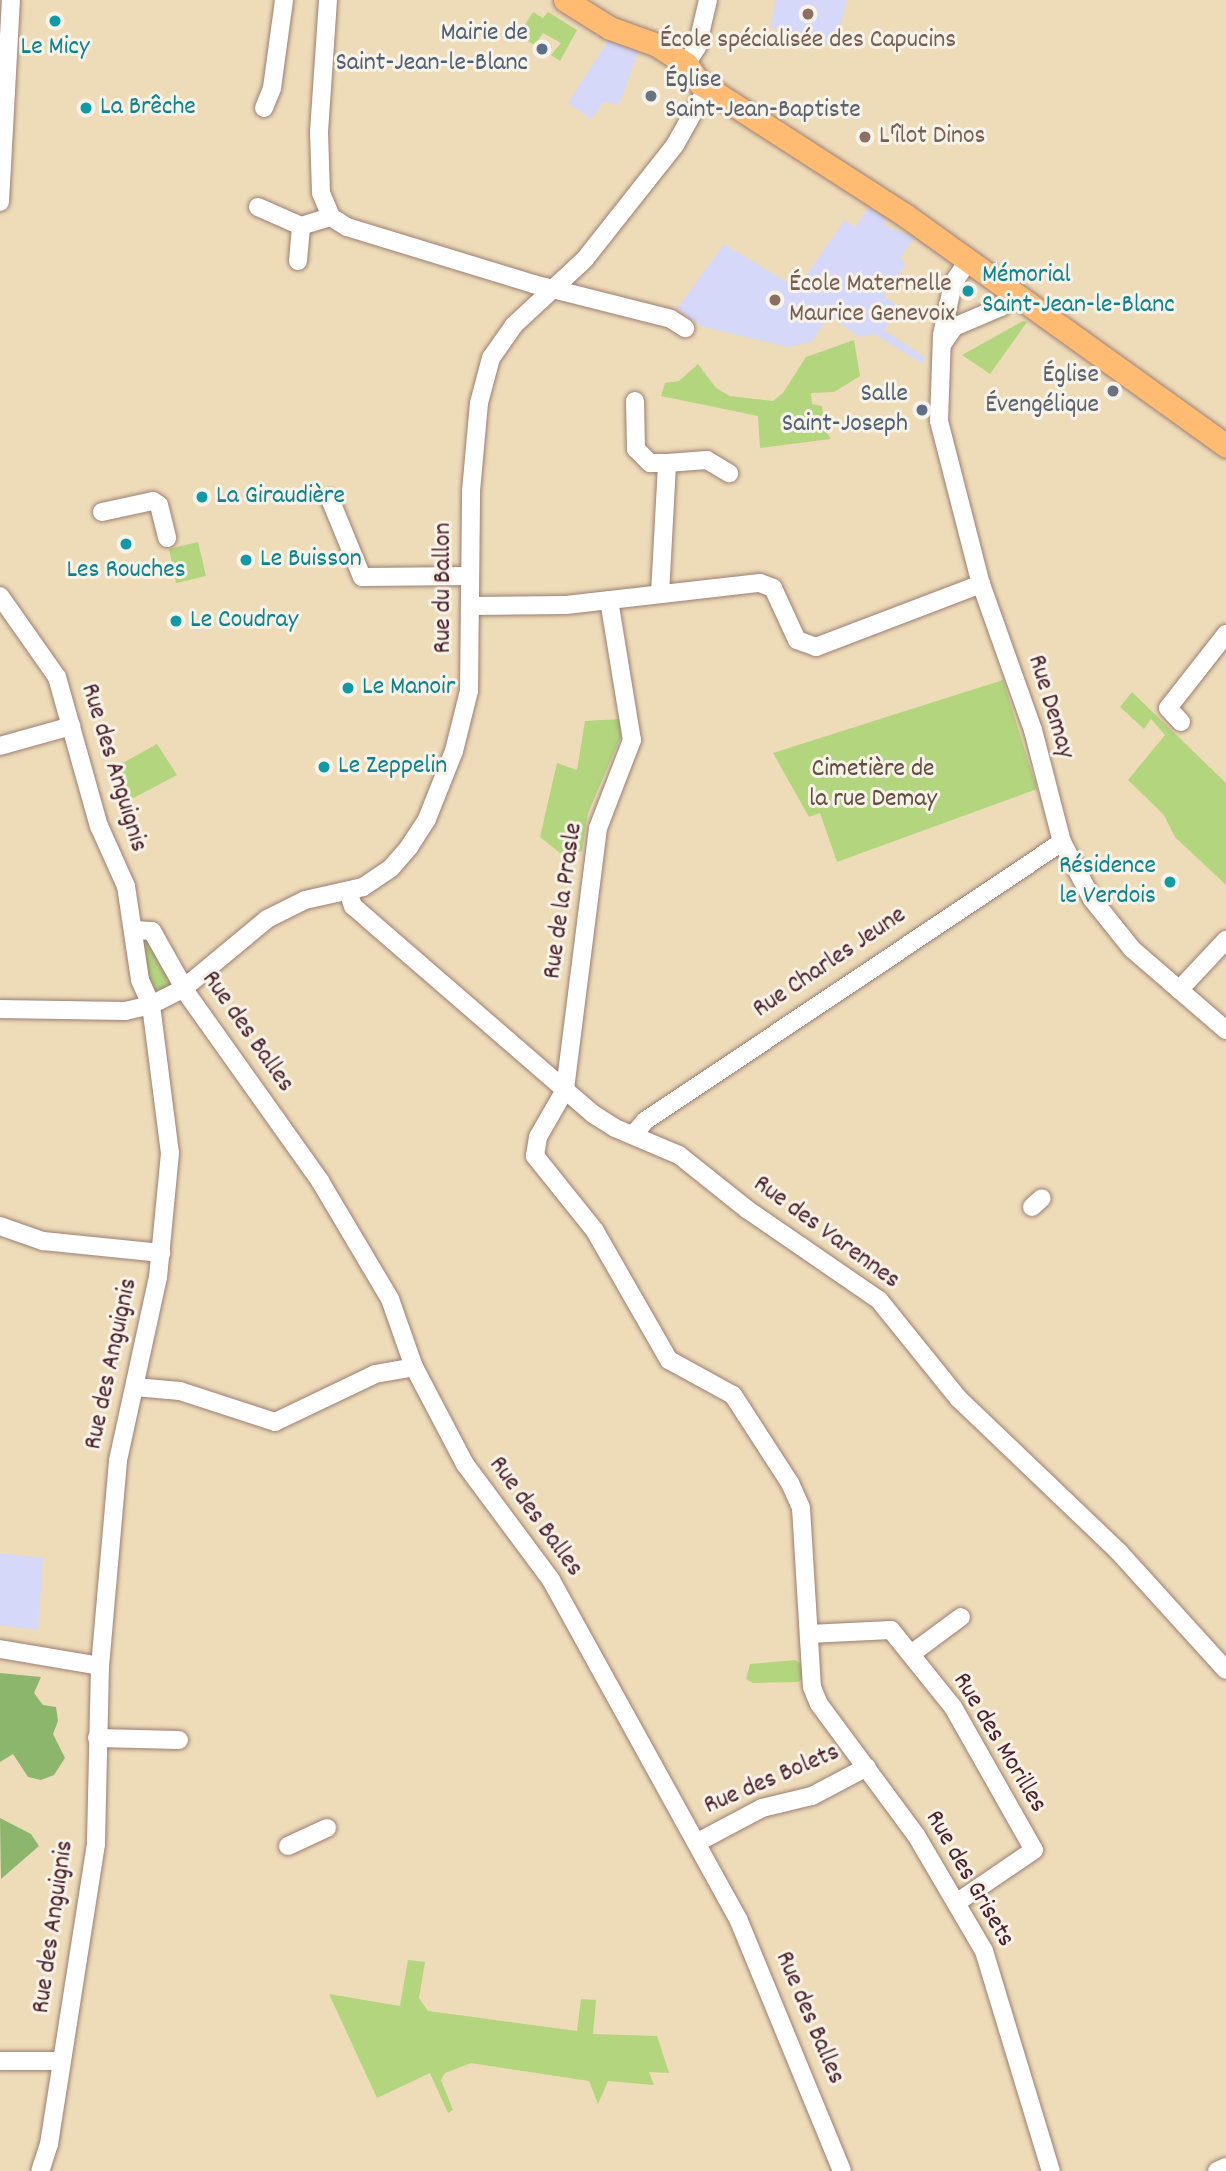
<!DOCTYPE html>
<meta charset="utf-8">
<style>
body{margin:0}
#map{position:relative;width:1226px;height:2171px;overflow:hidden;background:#eedcb9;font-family:Dekko,sans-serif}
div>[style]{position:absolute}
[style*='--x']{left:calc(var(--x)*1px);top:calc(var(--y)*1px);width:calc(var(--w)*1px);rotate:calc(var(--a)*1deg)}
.built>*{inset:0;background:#d5d8f9}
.green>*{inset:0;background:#b2d57e}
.forest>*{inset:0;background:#8db66d}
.roads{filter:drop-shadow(0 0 2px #9c7e72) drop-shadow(0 0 2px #9c7e72)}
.minor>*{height:18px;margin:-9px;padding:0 9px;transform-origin:9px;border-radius:9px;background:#fff}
.major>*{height:23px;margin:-11.5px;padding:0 11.5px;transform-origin:11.5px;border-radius:11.5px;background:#ffbb71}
.dots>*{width:19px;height:19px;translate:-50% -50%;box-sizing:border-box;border:4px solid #f7f3e8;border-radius:50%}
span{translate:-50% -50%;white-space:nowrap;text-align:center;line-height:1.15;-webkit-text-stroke:6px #f7f3e8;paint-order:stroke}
.service-label{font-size:26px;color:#4e5e75}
.right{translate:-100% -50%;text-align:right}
.education-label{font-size:26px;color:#785e54}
.left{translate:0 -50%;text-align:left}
.culture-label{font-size:26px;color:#0d838f}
.worship-label{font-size:26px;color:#5b616d}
.street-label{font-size:26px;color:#4a1f2b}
.park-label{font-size:26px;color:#644c40}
</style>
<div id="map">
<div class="built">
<div style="clip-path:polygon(776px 0,847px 0,837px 38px,826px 45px,770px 27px)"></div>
<div style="clip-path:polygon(609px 39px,640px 48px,620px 102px,614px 105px,605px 101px,591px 119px,568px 103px)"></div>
<div style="clip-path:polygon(869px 207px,884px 217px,886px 226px,914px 238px,900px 258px,906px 265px,883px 295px,900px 307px,884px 330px,923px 356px,923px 364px,874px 334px,859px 337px,830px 316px,811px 342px,788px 347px,703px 327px,677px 309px,724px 244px,797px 288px,845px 220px,855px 227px)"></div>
<div style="clip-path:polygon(0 1553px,43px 1558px,38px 1630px,0 1625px)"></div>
</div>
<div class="green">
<div style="clip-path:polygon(533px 12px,543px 18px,548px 12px,577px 30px,560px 61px,551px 55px,561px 43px,543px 33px,535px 45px,518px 36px)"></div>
<div style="clip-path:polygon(1023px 321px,1027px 322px,990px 374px,962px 355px)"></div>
<div style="clip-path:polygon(854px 340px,860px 376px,834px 392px,811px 393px,812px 404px,822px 406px,825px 430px,831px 439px,760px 448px,758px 416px,661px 396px,665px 383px,679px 381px,698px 364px,716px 388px,730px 396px,773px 401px,783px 393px,806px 357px)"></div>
<div style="clip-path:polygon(198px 542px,206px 576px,176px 583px,169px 549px)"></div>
<div style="clip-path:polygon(1003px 680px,1037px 789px,837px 862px,820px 813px,809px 817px,773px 753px)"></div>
<div style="clip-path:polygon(1132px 692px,1226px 783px,1226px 885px,1175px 837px,1164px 815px,1128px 780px,1165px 735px,1151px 719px,1144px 729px,1120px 707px)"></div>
<div style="clip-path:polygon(621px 719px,622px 734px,588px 813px,582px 851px,565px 857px,540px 837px,557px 763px,577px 770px,585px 721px)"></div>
<div style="clip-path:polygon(157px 744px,177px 775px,126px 802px,121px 764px)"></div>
<div style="clip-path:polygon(143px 940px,148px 942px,171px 981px,170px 988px,148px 992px)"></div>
<div style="clip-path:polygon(795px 1660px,806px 1667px,805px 1678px,798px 1682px,753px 1683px,746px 1679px,750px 1664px)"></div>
<div style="clip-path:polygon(408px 1960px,425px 1962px,419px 1998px,428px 2011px,577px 2031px,581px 1999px,596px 2000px,593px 2034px,657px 2036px,669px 2073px,649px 2072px,654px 2085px,608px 2081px,598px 2104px,589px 2081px,471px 2063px,445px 2073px,441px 2080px,453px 2110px,448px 2113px,430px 2073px,377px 2098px,329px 1994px,400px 2006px)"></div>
</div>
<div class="forest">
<div style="clip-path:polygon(0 1673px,41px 1677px,34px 1693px,43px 1705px,56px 1707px,58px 1721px,53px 1734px,65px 1758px,54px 1775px,41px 1780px,28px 1777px,13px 1754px,0 1762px)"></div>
<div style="clip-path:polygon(0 1818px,31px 1834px,39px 1846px,1px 1879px)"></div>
</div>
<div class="roads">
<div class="minor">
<div style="--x:328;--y:0;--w:132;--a:93.9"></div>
<div style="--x:319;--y:132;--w:61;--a:88.1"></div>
<div style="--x:321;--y:193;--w:26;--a:67"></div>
<div style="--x:331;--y:217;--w:19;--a:32"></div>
<div style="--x:347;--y:227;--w:195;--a:17"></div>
<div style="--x:533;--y:284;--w:142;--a:14.2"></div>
<div style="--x:671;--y:319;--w:17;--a:33"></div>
<div style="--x:686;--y:64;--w:20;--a:-57"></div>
<div style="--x:697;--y:47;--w:48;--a:-76.8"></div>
<div style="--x:264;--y:108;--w:22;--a:-68"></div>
<div style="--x:272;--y:88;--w:89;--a:-82.2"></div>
<div style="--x:0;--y:202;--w:202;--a:-86.9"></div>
<div style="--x:258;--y:207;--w:47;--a:23.8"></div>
<div style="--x:301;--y:226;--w:31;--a:-17"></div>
<div style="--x:298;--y:261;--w:35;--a:-85"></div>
<div style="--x:968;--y:261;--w:27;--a:124"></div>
<div style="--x:953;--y:283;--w:53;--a:101.9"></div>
<div style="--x:942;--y:335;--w:86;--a:92"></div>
<div style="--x:939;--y:421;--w:168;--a:75.6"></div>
<div style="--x:981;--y:584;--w:155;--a:70.4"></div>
<div style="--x:1033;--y:730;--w:116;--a:75.5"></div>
<div style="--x:1062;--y:842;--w:64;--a:62.2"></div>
<div style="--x:1092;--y:899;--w:64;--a:51.3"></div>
<div style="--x:1132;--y:949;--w:124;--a:40.8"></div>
<div style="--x:943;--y:343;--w:19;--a:-55"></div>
<div style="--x:954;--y:327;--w:51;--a:-23.1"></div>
<div style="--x:1001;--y:307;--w:18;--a:-52"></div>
<div style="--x:635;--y:401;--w:48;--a:88.8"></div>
<div style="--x:636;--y:449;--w:20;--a:45"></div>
<div style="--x:650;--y:463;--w:17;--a:0"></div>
<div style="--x:330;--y:499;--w:84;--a:67.7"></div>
<div style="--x:362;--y:577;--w:108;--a:-0.5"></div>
<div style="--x:102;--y:512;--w:52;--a:-12.2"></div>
<div style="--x:153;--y:501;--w:7;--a:34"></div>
<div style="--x:159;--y:505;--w:34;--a:76"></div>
<div style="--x:660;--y:594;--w:131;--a:-86.9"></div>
<div style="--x:667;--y:463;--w:40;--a:-4.3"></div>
<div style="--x:707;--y:460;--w:26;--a:31"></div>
<div style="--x:0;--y:596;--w:99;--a:54.9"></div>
<div style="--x:57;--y:677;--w:155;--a:74.3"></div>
<div style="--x:99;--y:826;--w:66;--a:65.8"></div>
<div style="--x:126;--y:886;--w:95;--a:81.5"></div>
<div style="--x:140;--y:980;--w:27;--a:66"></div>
<div style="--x:151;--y:1005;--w:149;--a:82.7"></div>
<div style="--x:170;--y:1153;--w:125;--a:95.5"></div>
<div style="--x:158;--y:1277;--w:188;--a:102.3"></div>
<div style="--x:118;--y:1461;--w:206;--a:95"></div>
<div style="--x:100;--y:1666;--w:178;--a:91.3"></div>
<div style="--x:96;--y:1844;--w:304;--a:98.9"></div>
<div style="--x:49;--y:2144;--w:28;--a:108"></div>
<div style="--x:609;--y:600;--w:142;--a:80.7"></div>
<div style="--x:632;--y:740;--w:94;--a:111.1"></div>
<div style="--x:598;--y:828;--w:264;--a:97.2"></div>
<div style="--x:565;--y:1090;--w:54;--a:119.9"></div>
<div style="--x:538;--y:1137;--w:19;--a:99"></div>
<div style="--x:535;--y:1156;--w:96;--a:51.3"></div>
<div style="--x:595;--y:1231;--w:149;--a:60.2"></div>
<div style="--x:669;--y:1360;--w:73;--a:28.7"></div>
<div style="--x:733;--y:1395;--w:105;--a:57.1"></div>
<div style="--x:790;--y:1483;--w:27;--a:66"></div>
<div style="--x:801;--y:1508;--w:179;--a:86.5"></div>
<div style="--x:812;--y:1687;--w:18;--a:68"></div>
<div style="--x:819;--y:1704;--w:163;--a:53.5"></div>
<div style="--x:916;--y:1835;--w:134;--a:59.6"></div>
<div style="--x:984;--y:1951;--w:230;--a:73.1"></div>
<div style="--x:471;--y:606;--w:95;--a:-0.6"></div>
<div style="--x:566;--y:605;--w:195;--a:-6.5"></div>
<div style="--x:760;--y:583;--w:14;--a:21"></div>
<div style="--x:773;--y:588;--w:57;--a:65.2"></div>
<div style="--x:797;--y:640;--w:20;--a:20"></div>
<div style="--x:816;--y:647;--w:177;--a:-20.9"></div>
<div style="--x:1181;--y:722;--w:19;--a:-133"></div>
<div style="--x:1168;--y:708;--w:94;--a:-51.9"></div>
<div style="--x:0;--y:746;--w:74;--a:-15.7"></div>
<div style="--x:349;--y:894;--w:13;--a:72"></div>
<div style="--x:353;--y:906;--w:21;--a:41"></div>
<div style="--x:369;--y:920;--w:296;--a:40.9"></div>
<div style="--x:593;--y:1114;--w:26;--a:32"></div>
<div style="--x:615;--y:1128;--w:69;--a:22.9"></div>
<div style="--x:679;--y:1155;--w:88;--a:38.6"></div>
<div style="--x:748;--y:1210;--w:159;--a:34.5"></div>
<div style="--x:879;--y:1300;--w:127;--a:51.1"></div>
<div style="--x:959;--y:1399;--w:221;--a:43.7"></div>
<div style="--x:1119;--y:1552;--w:159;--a:47.8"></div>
<div style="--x:136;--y:930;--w:16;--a:4"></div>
<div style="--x:152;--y:931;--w:73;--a:60.6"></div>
<div style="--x:188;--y:995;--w:228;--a:54.6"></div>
<div style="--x:320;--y:1181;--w:137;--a:59.3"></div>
<div style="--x:390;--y:1299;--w:72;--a:70.6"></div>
<div style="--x:414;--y:1367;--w:110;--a:62.3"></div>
<div style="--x:465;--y:1464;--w:144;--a:53.4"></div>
<div style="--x:551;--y:1580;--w:389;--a:61.1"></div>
<div style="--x:739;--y:1921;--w:270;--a:67.6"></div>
<div style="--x:1179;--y:990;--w:69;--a:-46.8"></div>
<div style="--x:0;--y:1009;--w:125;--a:0.9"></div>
<div style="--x:125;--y:1011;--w:27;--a:-13"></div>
<div style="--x:151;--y:1005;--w:37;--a:-27"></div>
<div style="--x:184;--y:988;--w:108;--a:-39.7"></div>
<div style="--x:267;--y:919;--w:42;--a:-26.6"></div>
<div style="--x:305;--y:900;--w:59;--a:-12.6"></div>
<div style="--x:363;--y:887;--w:34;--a:-34"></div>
<div style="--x:391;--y:868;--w:28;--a:-49"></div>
<div style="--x:409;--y:847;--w:33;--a:-57"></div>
<div style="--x:427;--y:819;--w:73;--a:-68.3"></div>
<div style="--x:454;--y:751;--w:62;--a:-76"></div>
<div style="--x:469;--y:691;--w:200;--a:-89.4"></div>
<div style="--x:471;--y:491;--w:88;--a:-84.8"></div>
<div style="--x:479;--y:403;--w:47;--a:-75.1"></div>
<div style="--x:491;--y:358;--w:39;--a:-55"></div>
<div style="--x:513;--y:326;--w:98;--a:-42.9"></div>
<div style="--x:585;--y:259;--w:145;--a:-51.7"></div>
<div style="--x:675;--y:145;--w:65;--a:-60.7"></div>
<div style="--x:633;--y:1135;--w:18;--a:-49"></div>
<div style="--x:645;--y:1121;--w:502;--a:-33.79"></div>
<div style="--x:1032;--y:1207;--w:13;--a:-42"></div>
<div style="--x:0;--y:1226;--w:46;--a:19.2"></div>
<div style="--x:43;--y:1241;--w:119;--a:5.8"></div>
<div style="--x:135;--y:1387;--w:45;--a:5.1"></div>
<div style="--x:180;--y:1391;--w:100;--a:18.1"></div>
<div style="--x:275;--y:1422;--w:111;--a:-25.6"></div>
<div style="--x:375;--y:1374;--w:40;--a:-10"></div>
<div style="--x:809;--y:1634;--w:82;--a:-2.8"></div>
<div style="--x:891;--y:1630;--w:99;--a:51.2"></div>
<div style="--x:953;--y:1707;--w:164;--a:60.5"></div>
<div style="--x:1034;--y:1850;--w:94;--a:145.8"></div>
<div style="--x:0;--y:1649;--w:101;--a:9.6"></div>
<div style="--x:911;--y:1654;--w:62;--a:-36.5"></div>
<div style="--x:97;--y:1738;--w:82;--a:1.4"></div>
<div style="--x:698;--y:1842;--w:72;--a:-28"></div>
<div style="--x:762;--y:1808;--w:51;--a:-13.5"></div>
<div style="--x:812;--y:1796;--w:62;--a:-27.8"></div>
<div style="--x:288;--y:1846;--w:43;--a:-24.8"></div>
<div style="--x:0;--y:2061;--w:61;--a:0"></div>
<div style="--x:1217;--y:2171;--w:10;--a:-24"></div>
</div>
<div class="major">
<div style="--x:565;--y:0;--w:53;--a:31.9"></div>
<div style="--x:610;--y:28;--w:50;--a:19.9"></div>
<div style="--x:657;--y:45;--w:35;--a:33"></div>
<div style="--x:686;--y:64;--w:24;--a:54"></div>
<div style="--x:700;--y:83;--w:244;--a:32.8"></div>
<div style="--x:905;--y:215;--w:395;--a:35.7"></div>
</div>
</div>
<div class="dots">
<div style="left:808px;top:14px;background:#8d6e63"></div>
<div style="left:55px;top:21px;background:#0f9aa8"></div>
<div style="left:542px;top:49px;background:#5c6f8a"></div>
<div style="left:651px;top:96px;background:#6b7280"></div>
<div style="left:86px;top:108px;background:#0f9aa8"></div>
<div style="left:865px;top:137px;background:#8d6e63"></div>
<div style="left:968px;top:291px;background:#0f9aa8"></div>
<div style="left:775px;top:300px;background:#8d6e63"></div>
<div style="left:1113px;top:391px;background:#6b7280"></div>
<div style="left:922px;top:410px;background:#5c6f8a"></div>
<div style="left:202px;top:497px;background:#0f9aa8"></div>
<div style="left:126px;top:544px;background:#0f9aa8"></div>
<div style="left:246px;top:560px;background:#0f9aa8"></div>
<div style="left:176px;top:621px;background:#0f9aa8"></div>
<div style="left:348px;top:688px;background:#0f9aa8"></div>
<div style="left:324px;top:767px;background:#0f9aa8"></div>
<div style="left:1170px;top:882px;background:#0f9aa8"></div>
</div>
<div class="service-label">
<span class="right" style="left:528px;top:49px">Mairie de<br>Saint-Jean-le-Blanc</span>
<span class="right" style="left:908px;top:410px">Salle<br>Saint-Joseph</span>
</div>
<div class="education-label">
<span style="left:808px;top:41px">École spécialisée des Capucins</span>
<span class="left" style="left:879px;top:137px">L'îlot Dinos</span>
<span class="left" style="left:789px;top:300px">École Maternelle<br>Maurice Genevoix</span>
</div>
<div class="culture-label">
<span style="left:55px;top:48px">Le Micy</span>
<span class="left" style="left:100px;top:108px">La Brêche</span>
<span class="left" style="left:982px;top:291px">Mémorial<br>Saint-Jean-le-Blanc</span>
<span class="left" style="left:216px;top:497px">La Giraudière</span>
<span class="left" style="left:260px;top:560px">Le Buisson</span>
<span style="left:126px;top:571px">Les Rouches</span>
<span class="left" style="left:190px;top:621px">Le Coudray</span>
<span class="left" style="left:362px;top:688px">Le Manoir</span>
<span class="left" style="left:338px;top:767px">Le Zeppelin</span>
<span class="right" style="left:1156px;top:882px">Résidence<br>le Verdois</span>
</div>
<div class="worship-label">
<span class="left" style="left:665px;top:96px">Église<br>Saint-Jean-Baptiste</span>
<span class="right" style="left:1099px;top:391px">Église<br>Évengélique</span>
</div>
<div class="street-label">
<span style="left:444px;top:588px;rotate:-90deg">Rue du Ballon</span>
<span style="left:1050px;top:707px;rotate:73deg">Rue Demay</span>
<span style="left:113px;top:768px;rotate:73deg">Rue des Anguignis</span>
<span style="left:564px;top:901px;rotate:-82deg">Rue de la Prasle</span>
<span style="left:830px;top:963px;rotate:-34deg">Rue Charles Jeune</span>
<span style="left:247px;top:1032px;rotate:55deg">Rue des Balles</span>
<span style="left:826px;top:1233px;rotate:36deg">Rue des Varennes</span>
<span style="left:112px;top:1364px;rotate:-78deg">Rue des Anguignis</span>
<span style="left:535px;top:1517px;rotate:54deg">Rue des Balles</span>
<span style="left:999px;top:1743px;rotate:59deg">Rue des Morilles</span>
<span style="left:772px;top:1780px;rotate:-23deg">Rue des Bolets</span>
<span style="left:969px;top:1879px;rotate:60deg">Rue des Grisets</span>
<span style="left:54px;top:1927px;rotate:-82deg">Rue des Anguignis</span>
<span style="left:809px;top:2018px;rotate:67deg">Rue des Balles</span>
</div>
<div class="park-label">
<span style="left:873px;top:785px">Cimetière de<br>la rue Demay</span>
</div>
</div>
